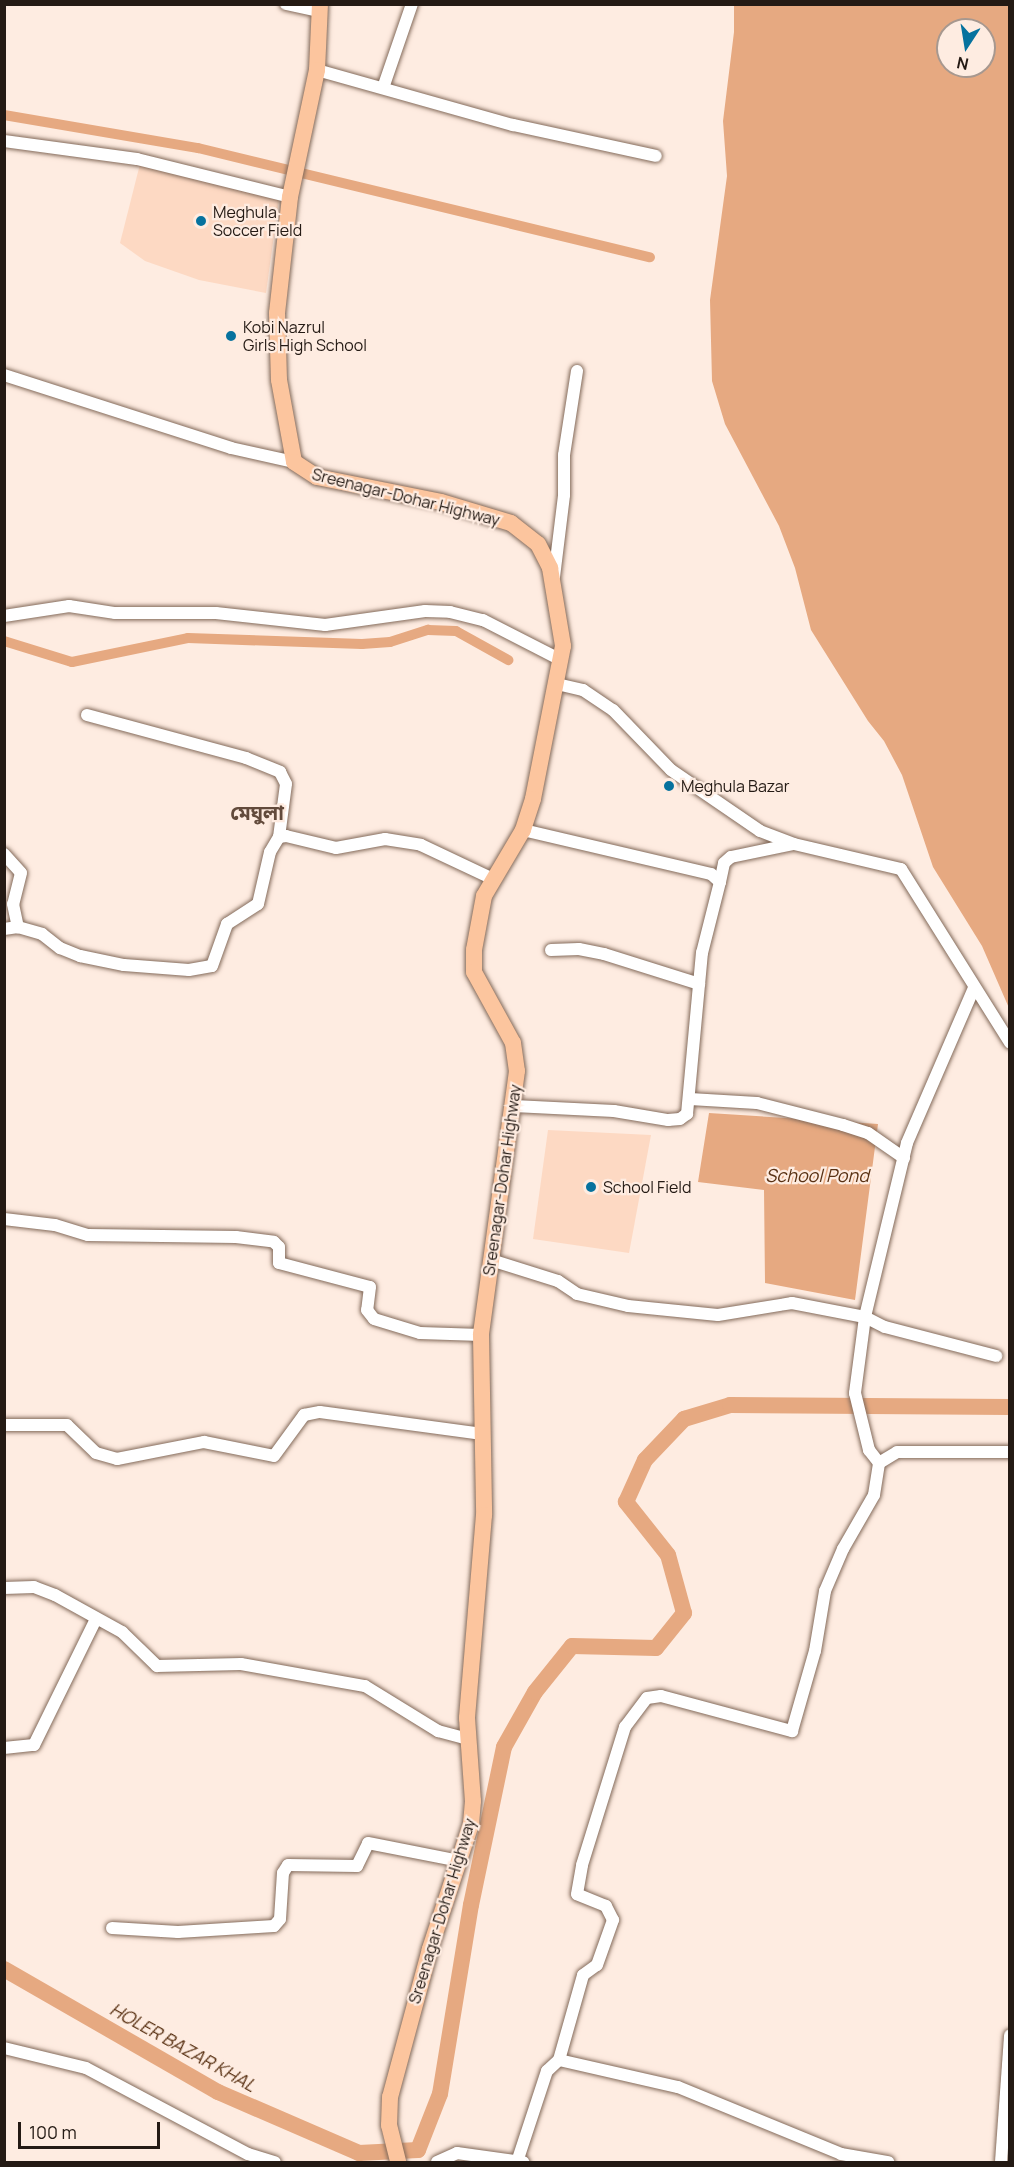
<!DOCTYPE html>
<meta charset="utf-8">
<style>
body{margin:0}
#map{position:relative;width:1014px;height:2167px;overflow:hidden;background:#feece1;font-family:Manrope,"Noto Sans Bengali",sans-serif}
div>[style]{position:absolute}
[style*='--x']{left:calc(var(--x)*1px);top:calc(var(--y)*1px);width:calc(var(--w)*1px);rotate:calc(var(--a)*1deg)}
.green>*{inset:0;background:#fdd9c3}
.water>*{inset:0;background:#e6a981}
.canal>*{height:10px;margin:-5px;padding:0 5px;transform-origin:5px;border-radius:5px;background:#e6a981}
.river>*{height:16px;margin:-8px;padding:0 8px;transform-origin:8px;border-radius:8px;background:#e6a981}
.roads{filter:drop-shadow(0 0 2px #836a5a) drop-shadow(0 0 2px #836a5a)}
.minor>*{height:12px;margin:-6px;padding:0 6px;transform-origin:6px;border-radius:6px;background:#fff}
.major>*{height:16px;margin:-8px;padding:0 8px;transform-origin:8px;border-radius:8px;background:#fcc59e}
.dots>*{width:16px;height:16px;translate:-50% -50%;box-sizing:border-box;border:3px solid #feece1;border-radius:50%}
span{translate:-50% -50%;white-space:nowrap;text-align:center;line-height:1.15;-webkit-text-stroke:4.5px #feece1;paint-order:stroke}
.poi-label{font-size:16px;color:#241a14}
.left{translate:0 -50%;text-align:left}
.street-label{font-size:16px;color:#241a14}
.water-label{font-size:18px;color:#593113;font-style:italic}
.quarter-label{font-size:20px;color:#624a3b;font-weight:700}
.frame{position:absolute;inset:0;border:6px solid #241a14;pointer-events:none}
.north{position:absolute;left:936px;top:18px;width:60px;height:60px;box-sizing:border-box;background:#feece1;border:2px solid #a7988f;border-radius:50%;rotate:192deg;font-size:16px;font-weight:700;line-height:24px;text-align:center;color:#241a14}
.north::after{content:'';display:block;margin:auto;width:21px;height:27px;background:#06729e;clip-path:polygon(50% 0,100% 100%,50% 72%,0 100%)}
.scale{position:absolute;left:18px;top:2122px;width:142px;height:27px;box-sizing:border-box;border:3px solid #241a14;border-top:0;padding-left:8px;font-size:18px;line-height:21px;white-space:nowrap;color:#241a14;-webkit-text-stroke:4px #feece1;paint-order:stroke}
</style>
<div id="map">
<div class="green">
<div style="clip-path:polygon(140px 164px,279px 199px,266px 293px,199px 280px,145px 261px,120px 243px)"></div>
<div style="clip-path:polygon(548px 1130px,651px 1135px,629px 1253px,533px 1239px)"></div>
</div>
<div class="water">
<div style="clip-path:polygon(evenodd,734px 5px,1009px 5px,1009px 1008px,982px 946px,933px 867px,902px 775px,884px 741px,868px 721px,811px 630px,795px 568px,779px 526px,725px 424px,712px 381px,710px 300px,727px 176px,723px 121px,734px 32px,734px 5px,948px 30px,984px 30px,984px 66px,948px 66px,948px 30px)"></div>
<div style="clip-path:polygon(709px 1113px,878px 1124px,855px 1300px,765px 1283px,764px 1190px,698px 1182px)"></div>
</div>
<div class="canal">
<div style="--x:4;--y:115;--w:197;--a:9.7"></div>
<div style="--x:198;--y:148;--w:465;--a:13.6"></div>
<div style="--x:4;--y:641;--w:71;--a:17.2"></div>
<div style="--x:72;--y:662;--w:118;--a:-11.7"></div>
<div style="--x:188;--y:638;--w:174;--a:2"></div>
<div style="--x:362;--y:644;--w:28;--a:-4"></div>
<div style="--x:390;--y:642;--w:40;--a:-18"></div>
<div style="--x:428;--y:630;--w:28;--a:2"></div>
<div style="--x:456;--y:631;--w:60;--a:29.1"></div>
</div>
<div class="river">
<div style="--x:4;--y:1969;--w:247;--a:29.9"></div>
<div style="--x:218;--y:2092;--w:154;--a:23.4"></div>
<div style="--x:359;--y:2153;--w:59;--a:-2.9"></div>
<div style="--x:418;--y:2150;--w:60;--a:-68.6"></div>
<div style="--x:440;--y:2094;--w:192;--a:-80.7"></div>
<div style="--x:471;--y:1905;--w:161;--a:-78.2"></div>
<div style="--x:504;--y:1747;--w:63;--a:-60.6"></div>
<div style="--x:535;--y:1692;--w:59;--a:-51.2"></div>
<div style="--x:572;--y:1646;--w:84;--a:1.4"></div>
<div style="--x:656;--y:1648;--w:45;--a:-51.3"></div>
<div style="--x:684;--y:1613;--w:60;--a:-105.4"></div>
<div style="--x:668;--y:1555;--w:68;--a:-128.4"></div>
<div style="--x:626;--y:1502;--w:46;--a:-65.7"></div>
<div style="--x:645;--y:1460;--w:57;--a:-46.4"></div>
<div style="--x:684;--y:1419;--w:48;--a:-16.9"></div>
<div style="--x:730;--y:1405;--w:280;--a:0.4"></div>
</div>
<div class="roads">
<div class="minor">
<div style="--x:286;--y:4;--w:34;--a:12"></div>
<div style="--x:317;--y:70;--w:204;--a:15.7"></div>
<div style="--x:513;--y:125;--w:146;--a:12.2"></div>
<div style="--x:383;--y:88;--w:89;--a:-71"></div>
<div style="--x:4;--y:141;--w:134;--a:7.7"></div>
<div style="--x:137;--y:159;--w:158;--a:13.9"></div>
<div style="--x:4;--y:375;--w:238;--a:17.8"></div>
<div style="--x:231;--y:448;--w:65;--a:12.5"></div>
<div style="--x:554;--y:577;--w:83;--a:-83"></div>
<div style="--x:564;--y:495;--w:40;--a:-90"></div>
<div style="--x:564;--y:455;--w:85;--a:-81.2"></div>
<div style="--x:4;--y:616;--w:66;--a:-8.7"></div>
<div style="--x:69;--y:606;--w:47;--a:8.7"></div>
<div style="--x:115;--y:613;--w:101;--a:0"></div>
<div style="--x:216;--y:613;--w:110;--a:6.3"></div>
<div style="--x:325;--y:625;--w:101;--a:-8"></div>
<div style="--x:425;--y:611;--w:25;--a:2"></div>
<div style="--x:450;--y:612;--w:34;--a:14"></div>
<div style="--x:483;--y:620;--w:88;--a:27.1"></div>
<div style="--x:557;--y:684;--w:27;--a:13"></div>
<div style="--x:583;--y:690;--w:36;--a:34"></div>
<div style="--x:613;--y:710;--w:83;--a:46"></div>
<div style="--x:671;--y:770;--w:108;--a:34.4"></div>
<div style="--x:760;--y:831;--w:36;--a:21"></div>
<div style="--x:794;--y:844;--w:110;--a:13.2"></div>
<div style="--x:901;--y:869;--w:205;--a:57.9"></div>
<div style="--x:87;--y:715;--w:165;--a:15.1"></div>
<div style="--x:246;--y:758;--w:37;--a:22"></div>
<div style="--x:280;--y:772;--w:13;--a:63"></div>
<div style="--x:286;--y:784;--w:53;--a:97.5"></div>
<div style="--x:4;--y:854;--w:25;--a:48"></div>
<div style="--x:21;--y:873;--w:32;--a:104"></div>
<div style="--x:13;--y:904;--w:24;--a:78"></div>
<div style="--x:720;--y:882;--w:19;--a:-78"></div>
<div style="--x:724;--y:863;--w:9;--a:-41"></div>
<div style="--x:731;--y:857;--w:63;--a:-11.8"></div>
<div style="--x:4;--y:929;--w:14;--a:-8"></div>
<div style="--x:18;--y:927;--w:25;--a:16"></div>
<div style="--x:42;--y:934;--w:23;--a:38"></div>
<div style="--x:60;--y:948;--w:22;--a:22"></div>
<div style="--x:80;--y:956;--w:45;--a:11.6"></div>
<div style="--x:124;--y:965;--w:65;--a:4.4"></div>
<div style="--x:189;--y:970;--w:23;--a:-10"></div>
<div style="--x:212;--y:966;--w:45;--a:-70.3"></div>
<div style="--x:227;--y:924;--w:37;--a:-33"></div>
<div style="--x:258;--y:904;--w:53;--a:-77"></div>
<div style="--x:270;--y:852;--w:17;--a:-59"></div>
<div style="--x:279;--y:837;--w:7;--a:-8"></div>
<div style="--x:286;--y:836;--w:51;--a:13.5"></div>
<div style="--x:336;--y:848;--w:50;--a:-10.4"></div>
<div style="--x:385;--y:839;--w:36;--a:9"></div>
<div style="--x:421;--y:845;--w:80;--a:25.3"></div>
<div style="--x:551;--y:950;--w:28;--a:-2"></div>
<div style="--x:579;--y:949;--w:25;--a:11"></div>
<div style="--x:604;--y:954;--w:100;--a:17.5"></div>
<div style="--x:974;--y:988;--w:169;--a:113.4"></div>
<div style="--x:907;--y:1143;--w:179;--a:103.6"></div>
<div style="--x:865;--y:1317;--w:22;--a:27"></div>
<div style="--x:885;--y:1327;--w:115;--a:14.6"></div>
<div style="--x:690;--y:1099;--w:67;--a:3.4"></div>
<div style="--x:757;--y:1103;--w:89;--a:14.3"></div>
<div style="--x:843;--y:1125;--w:26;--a:18"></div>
<div style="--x:868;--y:1133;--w:44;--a:34.8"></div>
<div style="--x:514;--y:1106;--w:100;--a:2.9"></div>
<div style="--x:614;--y:1111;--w:55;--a:9.5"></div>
<div style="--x:668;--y:1120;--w:12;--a:-5"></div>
<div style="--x:680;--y:1119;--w:9;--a:-36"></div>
<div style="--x:687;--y:1114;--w:162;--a:-84.7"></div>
<div style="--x:702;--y:953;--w:73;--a:-75.8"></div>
<div style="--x:720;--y:882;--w:12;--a:-138"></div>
<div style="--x:711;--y:874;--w:193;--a:-166.8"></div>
<div style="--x:4;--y:1219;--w:51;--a:6.7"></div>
<div style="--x:55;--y:1225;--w:34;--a:17"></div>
<div style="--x:88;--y:1235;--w:148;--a:0.8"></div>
<div style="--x:236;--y:1237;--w:38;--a:7"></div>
<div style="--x:274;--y:1242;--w:7;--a:45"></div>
<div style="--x:279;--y:1247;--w:16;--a:90"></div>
<div style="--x:279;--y:1263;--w:94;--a:14.8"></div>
<div style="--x:370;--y:1287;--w:23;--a:97"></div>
<div style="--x:367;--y:1310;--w:11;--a:52"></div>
<div style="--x:374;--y:1319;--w:48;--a:16.9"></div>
<div style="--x:420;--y:1333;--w:61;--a:1.9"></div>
<div style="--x:491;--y:1260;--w:70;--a:17.4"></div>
<div style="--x:558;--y:1281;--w:23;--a:34"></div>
<div style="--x:577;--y:1294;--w:52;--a:13.2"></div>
<div style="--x:628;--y:1306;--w:90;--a:5.7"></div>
<div style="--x:718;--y:1315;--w:75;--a:-9.2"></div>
<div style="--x:792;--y:1303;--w:74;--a:10.9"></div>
<div style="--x:865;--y:1317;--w:77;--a:97.5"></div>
<div style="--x:855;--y:1393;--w:59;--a:76.2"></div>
<div style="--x:869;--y:1450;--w:16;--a:52"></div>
<div style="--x:4;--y:1425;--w:63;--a:0"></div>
<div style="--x:67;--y:1425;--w:40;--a:44"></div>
<div style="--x:96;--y:1453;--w:22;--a:16"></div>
<div style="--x:117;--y:1459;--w:89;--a:-11.1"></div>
<div style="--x:204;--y:1442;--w:71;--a:11.3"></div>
<div style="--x:274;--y:1456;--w:51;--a:-53.8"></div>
<div style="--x:304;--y:1415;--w:16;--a:-11"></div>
<div style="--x:320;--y:1412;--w:164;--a:7.7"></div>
<div style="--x:4;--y:1588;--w:30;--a:-2"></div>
<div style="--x:34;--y:1587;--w:22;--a:21"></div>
<div style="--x:55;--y:1595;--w:77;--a:28.9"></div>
<div style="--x:122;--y:1632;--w:49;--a:44.2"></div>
<div style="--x:157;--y:1666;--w:84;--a:-1.4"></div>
<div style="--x:241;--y:1664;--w:126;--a:10.1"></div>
<div style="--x:365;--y:1686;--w:86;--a:31.7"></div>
<div style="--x:438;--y:1731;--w:31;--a:15"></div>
<div style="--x:4;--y:1748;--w:30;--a:-6"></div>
<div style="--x:34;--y:1745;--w:140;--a:-63.8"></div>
<div style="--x:112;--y:1928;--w:66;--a:3.5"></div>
<div style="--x:178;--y:1932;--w:96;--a:-3.6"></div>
<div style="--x:274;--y:1926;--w:9;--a:-49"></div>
<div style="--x:280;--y:1919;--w:46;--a:-86.3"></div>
<div style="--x:283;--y:1873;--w:9;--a:-58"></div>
<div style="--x:288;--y:1865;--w:69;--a:0.8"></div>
<div style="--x:357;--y:1866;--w:25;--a:-64"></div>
<div style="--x:368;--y:1843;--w:94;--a:11.1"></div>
<div style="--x:4;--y:2048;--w:84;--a:13.7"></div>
<div style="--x:86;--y:2068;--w:183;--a:28"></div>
<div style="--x:248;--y:2154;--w:28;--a:17"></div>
<div style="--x:559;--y:2060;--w:88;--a:-74.2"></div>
<div style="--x:583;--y:1975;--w:17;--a:-36"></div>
<div style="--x:597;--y:1965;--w:48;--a:-70.4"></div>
<div style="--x:613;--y:1920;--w:16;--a:-117"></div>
<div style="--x:606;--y:1906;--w:31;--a:-158"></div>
<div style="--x:577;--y:1894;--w:29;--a:-80"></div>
<div style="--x:582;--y:1865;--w:145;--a:-72.7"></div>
<div style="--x:625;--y:1727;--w:36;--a:-53"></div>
<div style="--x:647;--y:1698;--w:14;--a:-8"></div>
<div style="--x:661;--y:1696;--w:136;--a:15"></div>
<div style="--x:792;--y:1731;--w:83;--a:-74"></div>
<div style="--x:815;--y:1651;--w:61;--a:-80.5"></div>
<div style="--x:825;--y:1591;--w:46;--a:-66.8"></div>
<div style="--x:843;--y:1549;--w:62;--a:-60.1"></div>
<div style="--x:874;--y:1495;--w:32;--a:-81"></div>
<div style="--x:879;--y:1463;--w:21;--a:-31"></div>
<div style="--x:897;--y:1452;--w:113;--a:0"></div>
<div style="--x:437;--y:2162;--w:22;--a:-24"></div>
<div style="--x:457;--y:2153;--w:67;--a:7.8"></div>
<div style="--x:517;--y:2162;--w:96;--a:-71.8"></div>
<div style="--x:547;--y:2071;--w:16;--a:-43"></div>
<div style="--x:559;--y:2060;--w:122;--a:12.8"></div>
<div style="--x:678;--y:2087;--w:176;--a:22.3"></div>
<div style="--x:841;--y:2154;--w:48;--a:9.7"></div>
<div style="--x:1001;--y:2162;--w:127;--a:-85.9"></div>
</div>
<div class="major">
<div style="--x:320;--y:4;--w:66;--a:92.6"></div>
<div style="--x:317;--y:70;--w:130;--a:102"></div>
<div style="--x:290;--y:197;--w:117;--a:96.4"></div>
<div style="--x:277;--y:313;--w:67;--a:88.3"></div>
<div style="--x:279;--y:380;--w:83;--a:79.6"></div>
<div style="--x:294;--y:462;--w:27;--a:33"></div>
<div style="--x:317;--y:477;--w:126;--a:11.4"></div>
<div style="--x:441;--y:502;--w:73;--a:16.7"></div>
<div style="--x:511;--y:523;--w:34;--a:38"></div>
<div style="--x:538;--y:544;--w:27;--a:63"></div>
<div style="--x:550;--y:568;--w:79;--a:80.5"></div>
<div style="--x:563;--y:646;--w:156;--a:101.1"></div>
<div style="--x:533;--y:799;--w:33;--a:108"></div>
<div style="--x:523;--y:830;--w:77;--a:120.6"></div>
<div style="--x:484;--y:896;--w:55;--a:100.5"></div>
<div style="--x:474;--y:950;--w:22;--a:90"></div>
<div style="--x:474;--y:972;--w:81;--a:61.2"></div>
<div style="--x:513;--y:1043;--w:28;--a:82"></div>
<div style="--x:517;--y:1071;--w:266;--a:97.8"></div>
<div style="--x:481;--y:1335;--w:180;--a:89"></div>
<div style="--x:484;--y:1515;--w:204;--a:94.8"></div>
<div style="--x:467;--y:1718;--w:83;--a:85.9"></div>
<div style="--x:473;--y:1801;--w:23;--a:95"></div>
<div style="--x:471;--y:1824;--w:132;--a:108.2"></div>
<div style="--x:430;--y:1949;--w:153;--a:105.1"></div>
<div style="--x:390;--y:2097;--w:28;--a:92"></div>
<div style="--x:389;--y:2125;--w:38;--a:76"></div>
</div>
</div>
<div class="dots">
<div style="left:201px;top:221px;background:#06729e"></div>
<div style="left:231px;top:336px;background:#06729e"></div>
<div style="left:669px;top:786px;background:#06729e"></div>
<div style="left:591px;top:1187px;background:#06729e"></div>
</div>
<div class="poi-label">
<span class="left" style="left:213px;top:221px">Meghula<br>Soccer Field</span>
<span class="left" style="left:243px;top:336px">Kobi Nazrul<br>Girls High School</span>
<span class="left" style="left:681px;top:786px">Meghula Bazar</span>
<span class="left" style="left:603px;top:1187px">School Field</span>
</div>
<div class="street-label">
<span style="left:406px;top:497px;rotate:14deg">Sreenagar-Dohar Highway</span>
<span style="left:502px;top:1180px;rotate:-82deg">Sreenagar-Dohar Highway</span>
<span style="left:442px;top:1911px;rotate:-73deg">Sreenagar-Dohar Highway</span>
</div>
<div class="water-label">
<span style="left:817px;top:1175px">School Pond</span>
<span style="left:183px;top:2047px;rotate:29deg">HOLER BAZAR KHAL</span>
</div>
<div class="quarter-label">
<span style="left:257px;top:812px">মেঘুলা</span>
</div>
<div class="frame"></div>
<div class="north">N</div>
<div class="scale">100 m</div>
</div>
